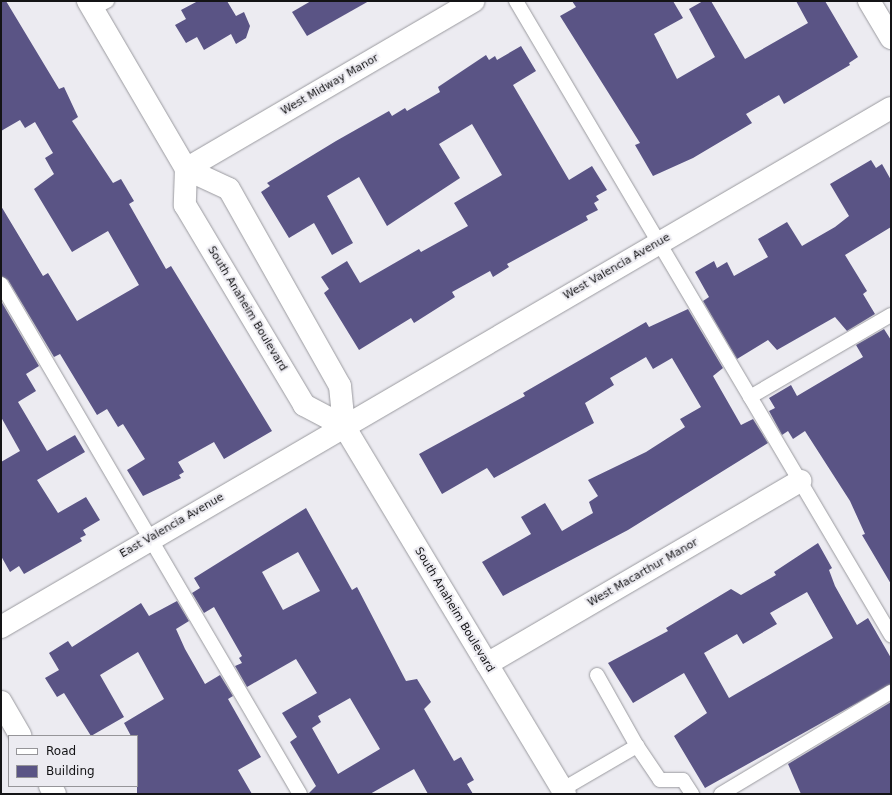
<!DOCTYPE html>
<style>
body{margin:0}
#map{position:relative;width:892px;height:795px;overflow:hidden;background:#ecebf1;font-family:"DejaVu Sans",sans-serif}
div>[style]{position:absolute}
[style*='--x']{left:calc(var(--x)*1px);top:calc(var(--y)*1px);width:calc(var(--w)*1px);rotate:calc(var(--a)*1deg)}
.building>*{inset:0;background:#5a5485}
.roads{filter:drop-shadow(0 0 1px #9a9a9f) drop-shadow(0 0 1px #9a9a9f)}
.service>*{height:14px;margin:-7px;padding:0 7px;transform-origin:7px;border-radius:7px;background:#fff}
.minor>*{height:22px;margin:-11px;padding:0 11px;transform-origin:11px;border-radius:11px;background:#fff}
.secondary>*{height:22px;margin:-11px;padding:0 11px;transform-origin:11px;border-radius:11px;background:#fff}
span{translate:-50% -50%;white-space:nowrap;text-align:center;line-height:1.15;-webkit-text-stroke:4px #ecebf1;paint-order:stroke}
.street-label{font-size:11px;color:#141416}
.frame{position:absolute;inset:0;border:2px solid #141416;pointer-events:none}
.legend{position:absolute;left:8px;top:735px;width:130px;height:52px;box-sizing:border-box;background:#ecebf1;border:1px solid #969599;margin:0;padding:5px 7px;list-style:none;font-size:12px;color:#141416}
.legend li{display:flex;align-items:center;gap:8px;height:20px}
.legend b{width:20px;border:1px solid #969599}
</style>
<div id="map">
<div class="building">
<div style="clip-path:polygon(1px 1px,6px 1px,59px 89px,64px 87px,78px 117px,72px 121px,113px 183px,121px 179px,134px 201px,129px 204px,166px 269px,171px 266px,272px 431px,224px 459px,214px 442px,178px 462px,184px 472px,179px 475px,181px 478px,143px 496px,127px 470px,145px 459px,123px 424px,118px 427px,107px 409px,97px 415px,60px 354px,54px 357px,8px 280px,1px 276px,1px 206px,43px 276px,48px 273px,77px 321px,139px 285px,108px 231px,72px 252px,34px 189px,54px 174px,45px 158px,53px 153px,35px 122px,25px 128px,20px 120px,1px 131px)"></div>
<div style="clip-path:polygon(198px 1px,227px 1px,236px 16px,244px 12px,250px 26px,246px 38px,236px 44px,231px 34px,204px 50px,197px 37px,186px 43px,175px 25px,186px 19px,181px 10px)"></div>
<div style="clip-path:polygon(311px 1px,369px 1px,307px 36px,292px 12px)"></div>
<div style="clip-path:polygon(572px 1px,673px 1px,683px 18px,654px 34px,677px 79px,715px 57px,689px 9px,703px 1px,711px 1px,745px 59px,808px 23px,796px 1px,825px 1px,858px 57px,849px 63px,850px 65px,784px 104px,779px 95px,746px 114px,752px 123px,693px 158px,653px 176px,635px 145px,640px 143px,560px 16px,576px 7px)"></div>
<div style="clip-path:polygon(521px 46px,536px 71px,513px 85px,569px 180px,592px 166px,607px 190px,596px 196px,599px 200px,594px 203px,598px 210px,586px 216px,588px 220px,507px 264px,509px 267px,493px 277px,490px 271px,452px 292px,455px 297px,414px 323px,411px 318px,359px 350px,324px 293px,329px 289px,321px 277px,347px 261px,360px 283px,419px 249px,421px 252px,468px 226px,454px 203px,502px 175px,472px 124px,439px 144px,460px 178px,387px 226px,359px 177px,327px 196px,353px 243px,332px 255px,314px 223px,289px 238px,261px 192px,270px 186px,267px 183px,336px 141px,389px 111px,392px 116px,405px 108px,407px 111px,440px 92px,438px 87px,486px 55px,489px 60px,495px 56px,497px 60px)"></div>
<div style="clip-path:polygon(871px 160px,876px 168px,882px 164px,891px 180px,891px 227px,845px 255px,867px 291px,863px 294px,875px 314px,847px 331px,835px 317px,777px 350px,768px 340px,737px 359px,703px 301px,709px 297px,695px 272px,714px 261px,717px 268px,727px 262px,734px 276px,768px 257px,758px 239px,787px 222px,802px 246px,835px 227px,849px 216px,830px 184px)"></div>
<div style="clip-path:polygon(1px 301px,39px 366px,26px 374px,36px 391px,18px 402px,47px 451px,75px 435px,85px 452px,37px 480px,58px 513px,86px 497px,100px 520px,83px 530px,86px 535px,80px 538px,82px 541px,24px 574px,19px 566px,10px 572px,1px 556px,1px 462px,20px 451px,1px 417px)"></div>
<div style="clip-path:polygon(688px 309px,723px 368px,713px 376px,741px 425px,753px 419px,768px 443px,628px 530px,503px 596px,482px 562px,531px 534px,521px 517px,545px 503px,562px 531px,593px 513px,589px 502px,598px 496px,588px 480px,646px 452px,685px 427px,680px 419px,701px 407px,672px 358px,653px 369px,646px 357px,610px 378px,614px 385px,585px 403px,594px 423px,494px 478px,487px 468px,442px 494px,419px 454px,525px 396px,523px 393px,646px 322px,649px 327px)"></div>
<div style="clip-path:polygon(884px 329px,891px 340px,891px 584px,862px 535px,865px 534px,850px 501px,805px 431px,793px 439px,788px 431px,782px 435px,769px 411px,775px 408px,769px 398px,791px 385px,797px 396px,863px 357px,856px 345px)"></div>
<div style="clip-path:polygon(evenodd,306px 508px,352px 590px,357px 587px,406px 681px,417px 679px,431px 702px,424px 709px,454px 761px,461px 757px,474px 780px,467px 784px,473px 794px,428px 794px,414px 769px,370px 794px,308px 794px,316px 786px,290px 742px,297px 737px,282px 713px,317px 693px,296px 659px,247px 687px,235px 666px,242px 663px,239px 658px,242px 656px,214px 607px,204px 613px,192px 593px,200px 588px,194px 578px,306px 508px,298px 552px,320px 591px,283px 610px,262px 572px,298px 552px,306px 508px,350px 698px,380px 749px,338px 774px,312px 728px,321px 722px,318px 716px,350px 698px)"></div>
<div style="clip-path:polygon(evenodd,818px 543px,832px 568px,829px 570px,835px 586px,857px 625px,868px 618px,891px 658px,891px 684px,705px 788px,674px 736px,707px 713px,684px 673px,633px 703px,608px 663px,668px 631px,666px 628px,731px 589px,741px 595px,776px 575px,774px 572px,818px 543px,807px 592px,833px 638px,729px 698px,704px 653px,737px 634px,743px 644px,777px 624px,770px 613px,807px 592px)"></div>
<div style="clip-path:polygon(177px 601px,189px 621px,176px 629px,185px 649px,205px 684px,220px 675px,233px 696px,228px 699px,261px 757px,238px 770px,252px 794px,137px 794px,137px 736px,131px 736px,124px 723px,164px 699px,138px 652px,100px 675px,124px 717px,91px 736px,64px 693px,57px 697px,45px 678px,59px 670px,49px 653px,68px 641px,72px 647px,141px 603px,149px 616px)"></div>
<div style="clip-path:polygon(891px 702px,891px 794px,801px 794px,788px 764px)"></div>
</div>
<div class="roads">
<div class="service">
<div style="--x:516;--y:1;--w:737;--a:59.4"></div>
<div style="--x:93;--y:8;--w:16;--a:-27"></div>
<div style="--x:1;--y:284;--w:591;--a:59.62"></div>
<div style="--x:750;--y:397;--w:163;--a:-30.2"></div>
<div style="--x:597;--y:675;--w:81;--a:60.6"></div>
<div style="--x:563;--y:789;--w:86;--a:-30.2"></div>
<div style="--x:637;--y:746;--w:41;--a:55.9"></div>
<div style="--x:660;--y:780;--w:23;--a:0"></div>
<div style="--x:683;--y:780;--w:17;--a:57"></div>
<div style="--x:721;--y:794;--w:198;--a:-31"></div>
</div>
<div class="minor">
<div style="--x:869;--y:1;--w:43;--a:59.3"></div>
<div style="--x:186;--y:169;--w:333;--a:-30.3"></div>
<div style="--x:1;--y:627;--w:1030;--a:-30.25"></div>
<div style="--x:487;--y:664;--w:363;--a:-30.3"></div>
<div style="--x:1;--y:702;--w:39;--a:60"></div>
<div style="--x:50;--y:786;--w:9;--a:58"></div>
</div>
<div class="secondary">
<div style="--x:88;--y:1;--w:194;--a:59.7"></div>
<div style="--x:186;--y:169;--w:36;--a:92"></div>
<div style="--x:185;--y:205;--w:233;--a:59.2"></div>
<div style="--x:304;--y:405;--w:45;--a:27.7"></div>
<div style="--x:186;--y:169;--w:47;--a:24.9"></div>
<div style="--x:229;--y:189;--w:226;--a:60.6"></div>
<div style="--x:340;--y:386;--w:40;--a:84.3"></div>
<div style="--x:344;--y:426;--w:429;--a:59"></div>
</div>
</div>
<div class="street-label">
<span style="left:330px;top:85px;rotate:-30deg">West Midway Manor</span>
<span style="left:617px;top:267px;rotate:-30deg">West Valencia Avenue</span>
<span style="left:247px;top:309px;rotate:59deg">South Anaheim Boulevard</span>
<span style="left:172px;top:526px;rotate:-30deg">East Valencia Avenue</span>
<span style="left:643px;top:573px;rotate:-30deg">West Macarthur Manor</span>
<span style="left:454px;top:610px;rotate:59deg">South Anaheim Boulevard</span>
</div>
<div class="frame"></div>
<ul class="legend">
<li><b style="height:5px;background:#fff"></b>Road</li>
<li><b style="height:11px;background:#5a5485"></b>Building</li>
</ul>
</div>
